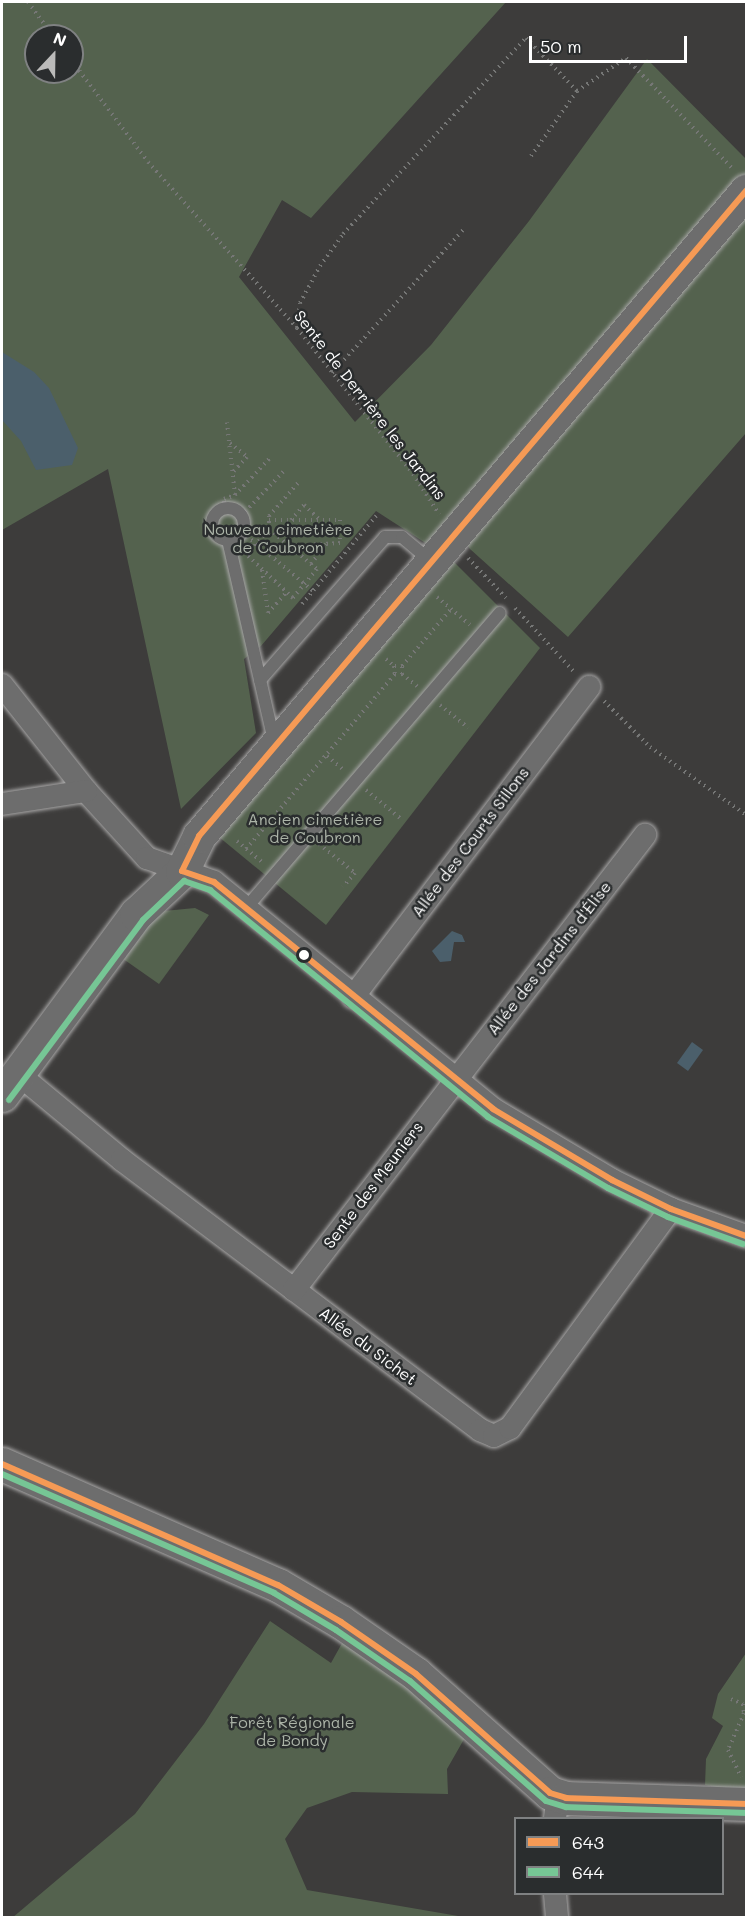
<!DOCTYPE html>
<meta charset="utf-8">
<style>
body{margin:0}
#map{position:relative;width:748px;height:1919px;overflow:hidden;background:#3d3c3b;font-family:Mali,sans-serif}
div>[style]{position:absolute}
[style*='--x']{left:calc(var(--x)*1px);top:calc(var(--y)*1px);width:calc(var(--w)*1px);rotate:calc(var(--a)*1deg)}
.green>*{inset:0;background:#54624e}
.water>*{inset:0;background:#4b5f6b}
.path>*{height:4px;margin-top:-2px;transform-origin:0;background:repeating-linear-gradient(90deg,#767776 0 1.5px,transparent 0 6px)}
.roads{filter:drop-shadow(0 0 2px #a8a7a7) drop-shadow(0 0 2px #a8a7a7)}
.lane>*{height:12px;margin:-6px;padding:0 6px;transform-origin:6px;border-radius:6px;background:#6d6d6d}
.lane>.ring{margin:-6px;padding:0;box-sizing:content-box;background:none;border:12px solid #6d6d6d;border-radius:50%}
.street>*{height:22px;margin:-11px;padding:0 11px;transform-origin:11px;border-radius:11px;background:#6d6d6d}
.secondary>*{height:33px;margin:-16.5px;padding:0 16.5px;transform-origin:16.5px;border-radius:16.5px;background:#6d6d6d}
.bus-1>*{height:6px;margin:-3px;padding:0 3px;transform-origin:3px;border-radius:3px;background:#f69a55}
.bus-2>*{height:6px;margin:-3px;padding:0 3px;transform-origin:3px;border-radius:3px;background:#76c695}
.dots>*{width:16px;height:16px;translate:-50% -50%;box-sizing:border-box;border:3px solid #2a2d2e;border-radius:50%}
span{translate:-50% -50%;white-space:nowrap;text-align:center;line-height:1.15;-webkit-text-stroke:5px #2a2d2e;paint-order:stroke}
.street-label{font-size:16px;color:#fff}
.park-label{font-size:16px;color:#acb4a8}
.frame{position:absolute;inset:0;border:3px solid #fff;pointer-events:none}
.legend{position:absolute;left:514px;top:1817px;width:210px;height:78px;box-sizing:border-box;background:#2a2d2e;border:2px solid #7f8182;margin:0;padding:8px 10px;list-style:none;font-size:18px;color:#fff}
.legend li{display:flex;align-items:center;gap:12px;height:30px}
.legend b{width:30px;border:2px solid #7f8182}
.north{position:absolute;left:24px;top:24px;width:60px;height:60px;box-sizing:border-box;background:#2a2d2e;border:2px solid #7f8182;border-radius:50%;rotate:22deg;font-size:16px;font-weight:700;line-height:24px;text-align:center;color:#fff}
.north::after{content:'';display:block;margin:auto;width:21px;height:27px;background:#bbbbba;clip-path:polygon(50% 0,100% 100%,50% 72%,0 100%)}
.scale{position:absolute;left:529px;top:36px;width:158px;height:27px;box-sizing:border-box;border:3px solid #fff;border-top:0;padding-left:8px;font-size:18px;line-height:21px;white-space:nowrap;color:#fff;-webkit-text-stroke:4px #2a2d2e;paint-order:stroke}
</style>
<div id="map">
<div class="green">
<div style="clip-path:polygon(evenodd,2px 2px,506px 2px,311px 218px,282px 200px,239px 277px,355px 422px,431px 345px,529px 221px,647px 59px,746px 159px,746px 433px,568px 637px,470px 549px,451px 519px,427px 544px,376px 511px,261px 646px,244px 659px,256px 733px,181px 809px,108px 469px,2px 530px,2px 2px,36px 36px,72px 36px,72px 72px,36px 72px,36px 36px)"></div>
<div style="clip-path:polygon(454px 562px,540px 648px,326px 925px,219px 837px)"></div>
<div style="clip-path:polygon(195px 908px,209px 915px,159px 984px,119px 956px,144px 924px,164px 911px)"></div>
<div style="clip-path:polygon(270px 1621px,331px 1663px,346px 1636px,467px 1734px,447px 1769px,448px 1794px,352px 1792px,307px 1808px,285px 1839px,307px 1890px,464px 1917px,12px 1918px,135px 1814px,204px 1724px)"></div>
<div style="clip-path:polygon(746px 1653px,746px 1792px,705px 1785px,706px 1759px,723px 1726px,712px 1718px,718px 1694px)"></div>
</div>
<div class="water">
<div style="clip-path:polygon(2px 352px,34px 372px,49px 388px,78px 448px,72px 465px,36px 470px,21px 441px,2px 420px)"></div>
<div style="clip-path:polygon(452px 931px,462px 935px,465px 942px,454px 942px,451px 961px,440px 962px,432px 951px)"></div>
<div style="clip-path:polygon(692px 1042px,703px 1050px,688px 1071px,677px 1063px)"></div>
</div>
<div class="path">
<div style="--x:28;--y:2;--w:42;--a:53.7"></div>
<div style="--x:72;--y:61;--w:126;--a:53"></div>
<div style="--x:148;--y:162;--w:223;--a:48.1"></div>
<div style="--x:297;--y:328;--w:186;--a:51.5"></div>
<div style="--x:413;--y:474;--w:48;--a:57"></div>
<div style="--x:531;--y:156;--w:80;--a:-54.7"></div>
<div style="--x:577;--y:91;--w:59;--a:-34"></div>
<div style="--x:626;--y:58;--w:154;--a:46.1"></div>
<div style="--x:297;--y:328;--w:25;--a:-83"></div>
<div style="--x:300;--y:303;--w:42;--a:-61.6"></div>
<div style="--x:320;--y:266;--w:39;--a:-54"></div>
<div style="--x:343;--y:234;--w:268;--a:-47"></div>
<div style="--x:526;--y:38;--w:74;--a:46.1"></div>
<div style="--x:332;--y:373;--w:195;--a:-47.5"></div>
<div style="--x:230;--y:443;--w:22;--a:39"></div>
<div style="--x:247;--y:457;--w:21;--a:133"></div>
<div style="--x:235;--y:495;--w:51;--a:-46.6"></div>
<div style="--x:224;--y:509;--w:10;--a:-90"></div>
<div style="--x:224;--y:499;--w:12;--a:-20"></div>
<div style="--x:235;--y:495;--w:73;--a:-96.3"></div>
<div style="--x:241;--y:516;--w:64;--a:-46.3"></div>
<div style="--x:269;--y:520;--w:71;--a:0"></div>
<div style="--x:340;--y:520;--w:23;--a:90"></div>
<div style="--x:340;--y:543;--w:51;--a:176.6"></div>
<div style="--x:291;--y:520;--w:20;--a:-49"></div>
<div style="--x:304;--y:505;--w:22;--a:43"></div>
<div style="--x:269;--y:529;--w:62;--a:39.8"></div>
<div style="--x:317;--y:569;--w:38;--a:130"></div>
<div style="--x:293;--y:598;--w:63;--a:-136.9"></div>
<div style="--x:247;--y:555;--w:34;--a:-50"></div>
<div style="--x:269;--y:529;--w:13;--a:-90"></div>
<div style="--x:269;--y:516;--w:44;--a:-48.7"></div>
<div style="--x:242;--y:532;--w:92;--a:39.7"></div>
<div style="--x:468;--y:558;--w:55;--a:46.5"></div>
<div style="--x:311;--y:564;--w:25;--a:-53"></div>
<div style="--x:262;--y:570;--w:43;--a:82.1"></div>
<div style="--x:268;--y:613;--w:28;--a:-48"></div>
<div style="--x:437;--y:597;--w:43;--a:40.3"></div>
<div style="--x:302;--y:604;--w:116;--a:-49.9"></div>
<div style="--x:515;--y:608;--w:88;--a:47.3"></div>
<div style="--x:386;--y:659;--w:11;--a:41"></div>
<div style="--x:402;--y:666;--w:8;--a:180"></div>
<div style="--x:394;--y:666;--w:8;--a:83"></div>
<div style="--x:395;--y:674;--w:7;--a:0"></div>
<div style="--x:402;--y:674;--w:8;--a:-90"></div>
<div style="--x:402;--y:666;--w:75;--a:-49.3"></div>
<div style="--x:402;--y:674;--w:21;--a:39"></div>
<div style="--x:604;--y:701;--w:65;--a:45"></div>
<div style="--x:650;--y:747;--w:118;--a:35.3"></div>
<div style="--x:440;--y:705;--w:36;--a:39"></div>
<div style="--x:327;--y:756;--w:23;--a:40"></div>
<div style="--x:366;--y:790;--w:44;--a:39.5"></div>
<div style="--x:237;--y:841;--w:35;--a:40"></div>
<div style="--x:319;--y:844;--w:46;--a:38.9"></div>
<div style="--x:355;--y:873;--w:18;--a:131"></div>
<div style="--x:246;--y:849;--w:230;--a:-49.6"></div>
<div style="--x:731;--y:1699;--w:13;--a:23"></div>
<div style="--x:743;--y:1704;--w:9;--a:84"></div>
<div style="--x:744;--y:1713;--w:40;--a:113.4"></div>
<div style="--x:728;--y:1750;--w:30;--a:64"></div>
</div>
<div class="roads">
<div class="lane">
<div class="ring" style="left:212px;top:508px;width:20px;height:20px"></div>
<div style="--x:228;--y:540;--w:206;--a:77.1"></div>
<div style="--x:260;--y:680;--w:190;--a:-48.8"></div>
<div style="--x:385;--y:537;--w:17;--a:0"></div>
<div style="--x:402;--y:537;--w:38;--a:40"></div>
<div style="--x:246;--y:908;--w:389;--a:-49.3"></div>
</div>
<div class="street">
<div style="--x:2;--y:685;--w:135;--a:51.6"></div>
<div style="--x:86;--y:791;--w:91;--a:47.7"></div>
<div style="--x:147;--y:858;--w:71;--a:19.7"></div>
<div style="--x:214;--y:882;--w:360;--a:39.1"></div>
<div style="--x:493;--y:1109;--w:139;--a:30.8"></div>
<div style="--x:612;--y:1180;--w:66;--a:26.2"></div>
<div style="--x:671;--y:1209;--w:80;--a:19.8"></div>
<div style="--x:2;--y:804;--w:85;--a:-8.8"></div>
<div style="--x:353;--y:997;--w:390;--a:-52.7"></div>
<div style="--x:17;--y:1073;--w:136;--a:39.6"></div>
<div style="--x:122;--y:1160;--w:448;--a:37"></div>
<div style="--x:480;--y:1430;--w:15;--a:23"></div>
<div style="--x:494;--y:1436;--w:18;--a:-27"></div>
<div style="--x:510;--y:1428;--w:272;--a:-53.7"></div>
<div style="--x:294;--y:1290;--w:575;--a:-52.35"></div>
<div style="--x:555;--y:1818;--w:21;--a:-82"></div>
<div style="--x:555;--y:1894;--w:24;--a:85"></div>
</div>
<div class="secondary">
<div style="--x:2;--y:1095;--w:225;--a:-53.5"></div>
<div style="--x:136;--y:914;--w:63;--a:-43.1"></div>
<div style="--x:182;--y:871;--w:39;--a:-64"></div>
<div style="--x:199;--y:836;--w:846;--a:-49.7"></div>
<div style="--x:2;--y:1464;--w:301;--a:23.7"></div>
<div style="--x:278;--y:1585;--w:73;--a:30.4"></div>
<div style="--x:341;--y:1622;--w:91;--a:34.7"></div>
<div style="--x:416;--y:1674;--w:179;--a:41.6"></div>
<div style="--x:550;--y:1793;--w:17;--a:17"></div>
<div style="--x:566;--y:1798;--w:180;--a:1.9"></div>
</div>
</div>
<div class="bus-1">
<div style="--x:182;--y:871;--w:39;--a:-64"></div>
<div style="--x:199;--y:836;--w:846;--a:-49.7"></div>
<div style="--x:182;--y:871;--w:34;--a:19"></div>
<div style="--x:214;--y:882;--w:360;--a:39.1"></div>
<div style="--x:493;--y:1109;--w:139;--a:30.8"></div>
<div style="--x:612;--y:1180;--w:66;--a:26.2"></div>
<div style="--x:671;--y:1209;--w:80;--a:19.8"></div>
<div style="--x:2;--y:1464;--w:301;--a:23.7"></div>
<div style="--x:278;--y:1585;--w:73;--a:30.4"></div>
<div style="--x:341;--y:1622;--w:91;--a:34.7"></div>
<div style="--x:416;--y:1674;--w:179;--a:41.6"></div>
<div style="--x:550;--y:1793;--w:17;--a:17"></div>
<div style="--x:566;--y:1798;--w:180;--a:1.9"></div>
</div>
<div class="bus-2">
<div style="--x:9;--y:1100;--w:224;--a:-53.3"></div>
<div style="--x:143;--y:920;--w:57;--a:-43.6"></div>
<div style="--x:184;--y:881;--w:28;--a:19"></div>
<div style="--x:210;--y:890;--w:359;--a:39.2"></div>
<div style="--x:488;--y:1117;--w:139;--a:30.6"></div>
<div style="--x:608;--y:1188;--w:67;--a:25.8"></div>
<div style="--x:668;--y:1217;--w:80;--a:19.8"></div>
<div style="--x:2;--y:1474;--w:297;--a:23.6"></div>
<div style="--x:274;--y:1593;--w:72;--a:30.8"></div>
<div style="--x:336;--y:1630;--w:90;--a:34.6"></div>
<div style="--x:410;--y:1681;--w:181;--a:41.4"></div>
<div style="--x:546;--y:1801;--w:21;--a:17"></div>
<div style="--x:566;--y:1807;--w:180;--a:1.9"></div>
</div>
<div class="dots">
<div style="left:304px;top:955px;background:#fff"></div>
</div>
<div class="street-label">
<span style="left:370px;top:405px;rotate:52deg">Sente de Derrière les Jardins</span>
<span style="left:470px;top:842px;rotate:-53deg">Allée des Courts Sillons</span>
<span style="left:549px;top:958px;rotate:-52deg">Allée des Jardins d'Élise</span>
<span style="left:373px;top:1185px;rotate:-53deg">Sente des Meuniers</span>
<span style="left:368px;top:1346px;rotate:37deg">Allée du Sichet</span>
</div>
<div class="park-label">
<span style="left:278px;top:538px">Nouveau cimetière<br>de Coubron</span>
<span style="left:315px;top:828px">Ancien cimetière<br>de Coubron</span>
<span style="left:292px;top:1731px">Forêt Régionale<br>de Bondy</span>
</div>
<div class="frame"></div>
<ul class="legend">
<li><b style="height:8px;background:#f69a55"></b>643</li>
<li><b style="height:8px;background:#76c695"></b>644</li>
</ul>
<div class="north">N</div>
<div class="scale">50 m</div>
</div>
